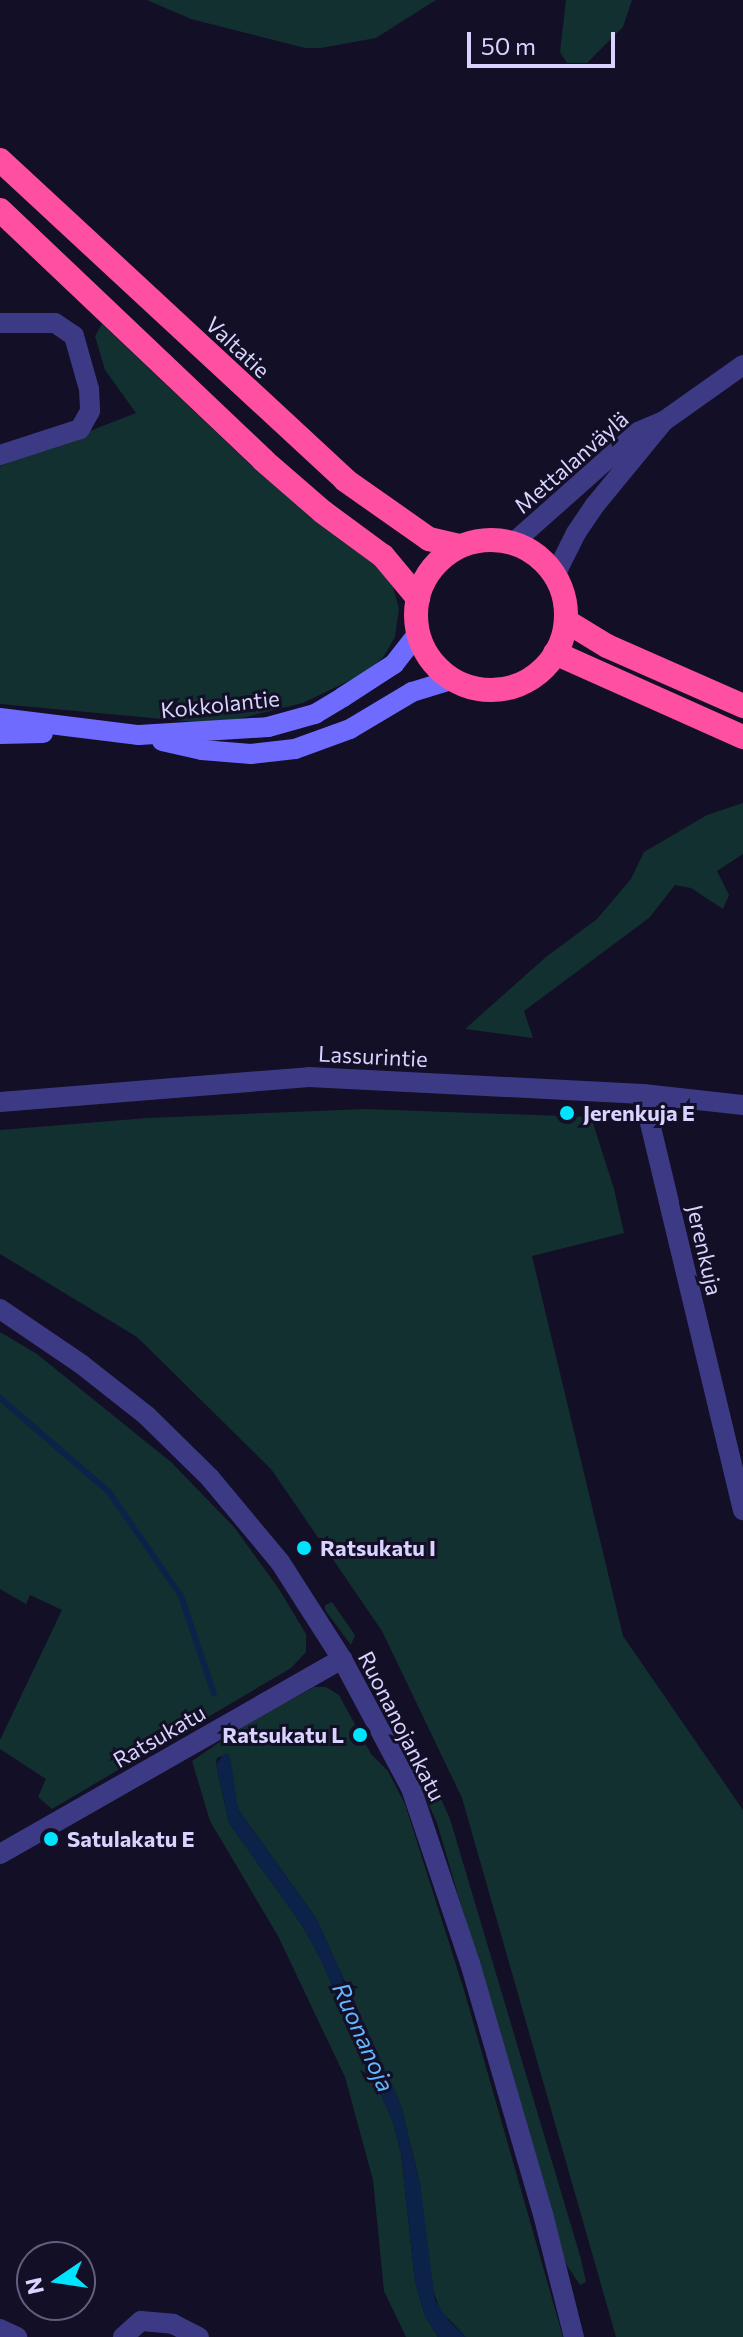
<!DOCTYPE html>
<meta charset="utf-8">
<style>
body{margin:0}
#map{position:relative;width:743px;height:2337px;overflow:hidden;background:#130f26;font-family:Commissioner,sans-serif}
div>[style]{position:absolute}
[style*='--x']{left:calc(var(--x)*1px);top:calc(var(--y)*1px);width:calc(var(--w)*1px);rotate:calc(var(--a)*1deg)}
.green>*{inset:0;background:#12302f}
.water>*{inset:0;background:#0c2248}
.stream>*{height:6px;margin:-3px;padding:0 3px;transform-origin:3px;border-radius:3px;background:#0c2248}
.street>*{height:20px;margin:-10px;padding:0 10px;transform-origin:10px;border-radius:10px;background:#3d3a85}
.secondary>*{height:20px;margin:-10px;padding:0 10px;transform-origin:10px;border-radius:10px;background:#6f6bff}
.highway>*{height:24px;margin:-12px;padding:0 12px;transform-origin:12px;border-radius:12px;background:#ff4fa3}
.highway>.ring{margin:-12px;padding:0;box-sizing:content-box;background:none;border:24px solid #ff4fa3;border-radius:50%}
.dots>*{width:22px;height:22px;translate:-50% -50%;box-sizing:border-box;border:4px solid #130f26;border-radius:50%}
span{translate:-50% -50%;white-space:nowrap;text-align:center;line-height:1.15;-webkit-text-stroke:6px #130f26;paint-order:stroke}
.street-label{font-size:22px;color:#d9d4ff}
.poi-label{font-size:22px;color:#d9d4ff;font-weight:700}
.left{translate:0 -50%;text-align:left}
.right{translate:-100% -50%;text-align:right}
.water-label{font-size:24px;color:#62b6ff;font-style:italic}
.north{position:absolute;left:16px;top:2241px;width:80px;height:80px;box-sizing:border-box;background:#130f26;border:2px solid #625e7d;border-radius:50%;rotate:257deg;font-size:22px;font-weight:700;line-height:32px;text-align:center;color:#d9d4ff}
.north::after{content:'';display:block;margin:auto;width:28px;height:36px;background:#00e5ff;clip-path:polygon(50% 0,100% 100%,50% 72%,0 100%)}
.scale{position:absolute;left:467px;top:32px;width:148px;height:36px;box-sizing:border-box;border:4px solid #d9d4ff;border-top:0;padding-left:10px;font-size:24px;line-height:28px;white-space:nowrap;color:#d9d4ff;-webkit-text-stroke:6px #130f26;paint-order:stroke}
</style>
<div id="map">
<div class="green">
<div style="clip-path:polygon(147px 0,436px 0,376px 38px,321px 48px,305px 48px,191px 19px)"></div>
<div style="clip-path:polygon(566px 0,632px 0,623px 27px,587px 63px,567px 63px,560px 52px)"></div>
<div style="clip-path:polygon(102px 324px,256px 470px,376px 565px,392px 583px,399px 609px,395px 637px,384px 656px,369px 671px,303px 703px,230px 721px,195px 722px,0 704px,0 466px,136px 413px,105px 370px,95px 336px)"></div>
<div style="clip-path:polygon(743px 803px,743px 854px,717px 871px,729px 895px,723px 909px,691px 888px,675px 885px,649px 918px,524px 1011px,533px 1038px,465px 1029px,546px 957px,597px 919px,631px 879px,644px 852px,707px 815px)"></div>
<div style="clip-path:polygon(365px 1109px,591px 1117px,614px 1189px,624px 1233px,532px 1256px,623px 1636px,743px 1810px,743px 2337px,616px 2337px,462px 1798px,382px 1631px,271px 1469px,137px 1337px,0 1254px,0 1130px,147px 1118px)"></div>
<div style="clip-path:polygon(0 1332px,37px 1354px,171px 1462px,234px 1527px,279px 1589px,306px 1634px,306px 1652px,291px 1668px,52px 1809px,38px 1797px,46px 1779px,0 1749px,0 1740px,62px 1610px,30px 1595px,26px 1604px,0 1589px)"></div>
<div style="clip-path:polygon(332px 1602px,355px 1635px,351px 1645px,325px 1610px,325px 1605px)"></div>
<div style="clip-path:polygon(366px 1660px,411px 1732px,450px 1819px,581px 2259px,586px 2282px,580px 2285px,566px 2264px,437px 1823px,399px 1738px,359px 1664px)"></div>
<div style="clip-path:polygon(314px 1687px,326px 1687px,339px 1695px,371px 1754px,388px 1771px,405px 1804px,464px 1990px,563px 2337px,466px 2337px,440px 2310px,430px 2281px,420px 2184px,401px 2105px,316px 1918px,238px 1809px,228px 1754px,217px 1758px,216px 1764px,229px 1823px,302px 1925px,320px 1958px,393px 2122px,401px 2154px,415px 2282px,425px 2316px,438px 2337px,406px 2337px,384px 2291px,373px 2180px,345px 2077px,278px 1936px,210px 1821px,192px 1761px,240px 1728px)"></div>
</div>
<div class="water">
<div style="clip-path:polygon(225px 1753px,230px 1755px,238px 1809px,316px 1918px,401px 2105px,420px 2184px,435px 2300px,449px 2321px,466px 2337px,438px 2337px,425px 2316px,415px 2282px,401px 2154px,393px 2122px,320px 1958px,302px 1925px,229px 1823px,216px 1764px)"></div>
</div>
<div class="stream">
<div style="--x:0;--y:1398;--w:144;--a:40.8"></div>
<div style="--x:109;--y:1492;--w:126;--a:55.3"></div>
<div style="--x:181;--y:1596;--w:103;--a:71.4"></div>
</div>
<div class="street">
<div style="--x:0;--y:323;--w:55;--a:0"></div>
<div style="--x:55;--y:323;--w:23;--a:34"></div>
<div style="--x:74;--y:336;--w:55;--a:74.2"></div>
<div style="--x:89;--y:389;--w:22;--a:87"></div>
<div style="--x:90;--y:411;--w:21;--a:119"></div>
<div style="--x:80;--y:429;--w:84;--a:162"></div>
<div style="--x:513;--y:543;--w:167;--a:-41.6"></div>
<div style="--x:638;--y:432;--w:28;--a:-23"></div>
<div style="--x:664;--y:421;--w:97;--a:-35.3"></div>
<div style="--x:555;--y:575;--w:47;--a:-63.4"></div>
<div style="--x:576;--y:533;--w:34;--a:-56"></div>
<div style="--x:595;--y:505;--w:109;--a:-50.6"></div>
<div style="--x:643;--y:1094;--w:428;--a:76.5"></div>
<div style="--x:0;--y:1102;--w:310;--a:-4.6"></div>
<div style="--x:309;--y:1077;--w:334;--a:2.9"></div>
<div style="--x:643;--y:1094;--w:101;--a:6.3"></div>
<div style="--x:0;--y:1309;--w:98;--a:34.2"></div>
<div style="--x:81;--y:1364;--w:84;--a:38.2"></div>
<div style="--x:147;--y:1416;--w:88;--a:44.5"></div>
<div style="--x:210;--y:1478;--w:109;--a:50.2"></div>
<div style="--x:280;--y:1562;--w:115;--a:57.4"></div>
<div style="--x:342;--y:1659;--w:146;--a:61.9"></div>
<div style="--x:411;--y:1788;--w:185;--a:71.4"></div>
<div style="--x:470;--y:1963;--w:261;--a:73.8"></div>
<div style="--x:543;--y:2214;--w:127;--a:75.9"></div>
<div style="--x:0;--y:1854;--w:394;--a:-29.7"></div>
<div style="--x:0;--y:2329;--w:19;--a:25"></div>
<div style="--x:123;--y:2337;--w:24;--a:-42"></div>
<div style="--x:141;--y:2321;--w:32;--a:5"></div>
<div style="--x:173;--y:2324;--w:29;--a:27"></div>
</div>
<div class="secondary">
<div style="--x:0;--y:718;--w:140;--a:7"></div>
<div style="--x:139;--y:735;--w:129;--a:-3.5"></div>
<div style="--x:268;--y:727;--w:49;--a:-15.5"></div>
<div style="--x:315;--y:714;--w:33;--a:-31"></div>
<div style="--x:343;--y:697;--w:61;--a:-32.9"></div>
<div style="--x:394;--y:664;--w:39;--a:-52"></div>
<div style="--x:0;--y:734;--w:43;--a:-1.3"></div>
<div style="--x:162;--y:741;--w:41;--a:12.7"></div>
<div style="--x:202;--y:750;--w:49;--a:4.7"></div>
<div style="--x:251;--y:754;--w:44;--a:-6.5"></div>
<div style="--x:295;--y:749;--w:59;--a:-20"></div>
<div style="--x:350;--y:729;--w:72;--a:-30.8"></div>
<div style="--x:412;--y:692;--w:41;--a:-17.1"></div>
</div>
<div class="highway">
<div style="--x:0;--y:160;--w:471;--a:42.8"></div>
<div style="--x:345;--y:480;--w:103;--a:35.1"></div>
<div style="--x:429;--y:539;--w:31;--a:13"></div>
<div style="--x:0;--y:210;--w:363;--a:43.5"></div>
<div style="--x:263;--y:460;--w:79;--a:40.9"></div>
<div style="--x:323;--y:512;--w:74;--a:36.3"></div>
<div style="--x:383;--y:556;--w:55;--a:50.2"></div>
<div class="ring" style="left:416px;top:540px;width:126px;height:126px"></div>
<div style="--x:566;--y:621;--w:48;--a:31.4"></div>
<div style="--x:607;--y:646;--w:149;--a:23.8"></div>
<div style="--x:555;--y:653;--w:206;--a:24.1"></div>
</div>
<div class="dots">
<div style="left:567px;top:1113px;background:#00e5ff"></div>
<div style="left:304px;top:1548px;background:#00e5ff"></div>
<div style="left:360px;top:1735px;background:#00e5ff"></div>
<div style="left:51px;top:1839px;background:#00e5ff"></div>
</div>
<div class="street-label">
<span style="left:238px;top:347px;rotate:43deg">Valtatie</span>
<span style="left:571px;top:462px;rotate:-41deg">Mettalanväylä</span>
<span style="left:220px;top:704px;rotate:-6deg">Kokkolantie</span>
<span style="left:373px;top:1056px;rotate:3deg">Lassurintie</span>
<span style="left:705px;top:1250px;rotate:77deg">Jerenkuja</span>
<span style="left:402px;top:1726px;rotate:63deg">Ruonanojankatu</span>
<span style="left:159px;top:1736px;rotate:-30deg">Ratsukatu</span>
</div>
<div class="poi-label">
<span class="left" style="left:583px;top:1113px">Jerenkuja E</span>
<span class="left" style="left:320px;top:1548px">Ratsukatu I</span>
<span class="right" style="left:344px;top:1735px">Ratsukatu L</span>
<span class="left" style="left:67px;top:1839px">Satulakatu E</span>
</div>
<div class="water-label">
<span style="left:364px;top:2037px;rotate:66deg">Ruonanoja</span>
</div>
<div class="north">N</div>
<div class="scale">50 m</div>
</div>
